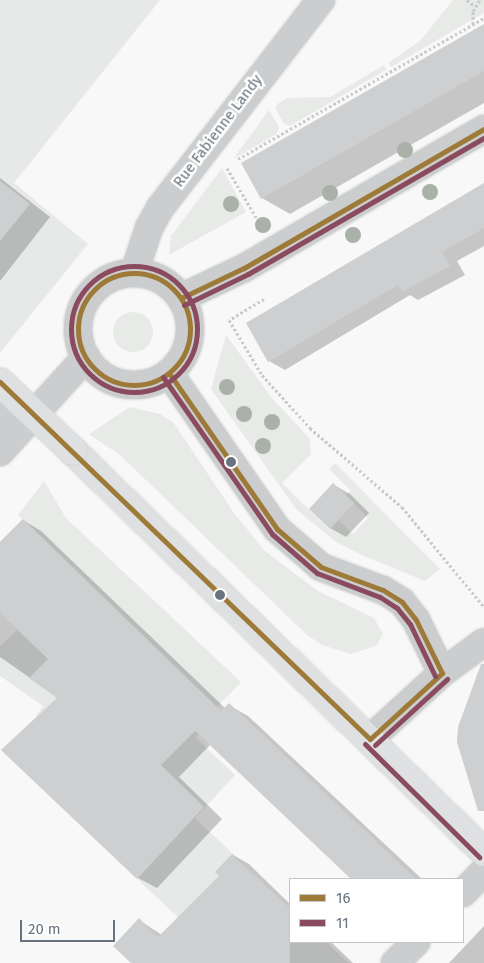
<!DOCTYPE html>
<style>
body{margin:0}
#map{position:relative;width:484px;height:963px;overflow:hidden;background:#f8f8f8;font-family:"Fira Sans",sans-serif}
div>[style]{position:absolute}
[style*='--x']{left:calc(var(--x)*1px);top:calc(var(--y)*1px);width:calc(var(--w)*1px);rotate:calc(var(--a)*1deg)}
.built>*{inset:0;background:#e7e8e8}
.green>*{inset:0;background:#e7eae6}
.round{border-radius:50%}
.shadow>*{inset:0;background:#0003}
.building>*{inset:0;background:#cecfd0}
.path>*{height:3px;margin-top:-1.5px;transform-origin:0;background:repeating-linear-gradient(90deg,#c9cacb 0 2.5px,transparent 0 5px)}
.roads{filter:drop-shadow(0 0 1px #d4d5d6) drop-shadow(0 0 1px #d4d5d6)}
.minor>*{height:28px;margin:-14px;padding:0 14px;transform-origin:14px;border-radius:14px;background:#cbcdce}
.minor>.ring{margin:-14px;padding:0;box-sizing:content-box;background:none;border:28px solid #cbcdce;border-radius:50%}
.major>*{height:28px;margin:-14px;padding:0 14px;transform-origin:14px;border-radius:14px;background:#dfe0e1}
.bridges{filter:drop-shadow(0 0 1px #d4d5d6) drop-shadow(0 0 1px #d4d5d6)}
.major-bridge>*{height:28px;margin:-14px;padding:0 14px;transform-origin:14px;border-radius:14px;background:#dfe0e1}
.bus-1>*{height:5px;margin:-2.5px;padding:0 2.5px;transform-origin:2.5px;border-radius:2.5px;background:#9e7a38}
.bus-1>.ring{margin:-2.5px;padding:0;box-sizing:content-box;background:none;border:5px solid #9e7a38;border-radius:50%}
.bus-2>*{height:5px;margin:-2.5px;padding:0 2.5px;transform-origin:2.5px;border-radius:2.5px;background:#8b4b5f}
.bus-2>.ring{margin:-2.5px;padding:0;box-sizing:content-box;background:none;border:5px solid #8b4b5f;border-radius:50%}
.trees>*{width:16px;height:16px;margin:-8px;border-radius:50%;background:#a9b1a8}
.dots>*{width:14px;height:14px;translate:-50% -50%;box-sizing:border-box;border:2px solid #fff;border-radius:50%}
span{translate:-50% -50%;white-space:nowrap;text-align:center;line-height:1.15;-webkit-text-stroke:5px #fff;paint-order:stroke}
.street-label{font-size:15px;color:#67747f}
.legend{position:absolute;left:289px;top:878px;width:175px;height:65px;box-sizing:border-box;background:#fff;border:1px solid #c2c7cc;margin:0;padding:6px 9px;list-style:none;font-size:15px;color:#67747f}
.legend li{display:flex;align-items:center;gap:10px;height:25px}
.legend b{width:25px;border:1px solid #c2c7cc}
.scale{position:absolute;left:20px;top:920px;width:95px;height:22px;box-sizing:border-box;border:2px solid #67747f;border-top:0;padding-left:6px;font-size:15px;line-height:18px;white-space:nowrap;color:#67747f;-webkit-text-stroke:4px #fff;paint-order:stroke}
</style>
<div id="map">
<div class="built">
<div style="clip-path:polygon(0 0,160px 0,14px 183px,88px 244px,0 353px)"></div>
<div style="clip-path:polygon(23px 519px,221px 711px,196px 738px,235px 775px,195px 818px,290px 908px,290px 942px,326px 942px,349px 963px,226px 963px,1px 750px,35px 718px,43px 706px,0 676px,0 646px,17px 630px,6px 618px,0 542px)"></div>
</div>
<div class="green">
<div style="clip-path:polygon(453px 0,484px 0,484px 13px,391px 67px,388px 63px,420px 41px)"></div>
<div style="clip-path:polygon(384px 65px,386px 70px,290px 126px,284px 124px,276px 109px,276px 105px,287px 98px,330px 97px)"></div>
<div style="clip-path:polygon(269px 110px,279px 127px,277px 134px,233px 159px)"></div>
<div style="clip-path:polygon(222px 168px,246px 212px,169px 255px,171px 236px)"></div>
<div class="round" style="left:113px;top:312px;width:40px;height:40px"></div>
<div style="clip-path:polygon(226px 335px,271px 397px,310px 439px,311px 454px,282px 483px,329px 529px,338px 520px,353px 534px,368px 518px,346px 495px,351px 491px,329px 469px,335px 463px,440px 569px,425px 581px,364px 556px,336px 542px,296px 509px,211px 389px)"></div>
<div style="clip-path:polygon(130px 407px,160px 414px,173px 422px,234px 513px,265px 551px,318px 591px,374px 618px,383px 634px,376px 646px,351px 654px,322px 645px,307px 635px,120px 455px,89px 434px)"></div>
<div style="clip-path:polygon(44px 481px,66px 518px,241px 682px,217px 707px,18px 515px)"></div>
</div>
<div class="shadow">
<div style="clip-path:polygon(484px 25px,484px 103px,290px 214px,262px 198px)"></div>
<div style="clip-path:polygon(0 178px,50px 217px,0 281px)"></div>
<div style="clip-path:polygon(484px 185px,484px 246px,457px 261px,465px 275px,418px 300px,410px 295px,285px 370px,269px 361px)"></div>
<div style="clip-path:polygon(334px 485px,350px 494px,369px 513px,346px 537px,330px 528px)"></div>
<div style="clip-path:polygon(23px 520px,41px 531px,225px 708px,229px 705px,248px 716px,422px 879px,353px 879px,211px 744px,179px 777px,222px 819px,157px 888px,138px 878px,59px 698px,0 657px,0 544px)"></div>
<div style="clip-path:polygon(233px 855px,249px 864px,290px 904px,290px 942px,331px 942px,353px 963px,133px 963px,139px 920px,162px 935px,220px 876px)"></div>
<div style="clip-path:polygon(484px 926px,484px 963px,449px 963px)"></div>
</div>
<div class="building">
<div style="clip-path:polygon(484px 24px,484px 71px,261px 199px,241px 163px)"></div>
<div style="clip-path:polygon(0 181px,30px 204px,0 241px)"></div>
<div style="clip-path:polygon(484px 183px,484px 228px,442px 252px,450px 266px,402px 292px,398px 285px,268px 362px,246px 323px)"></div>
<div style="clip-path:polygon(333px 483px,354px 503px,330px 529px,309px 509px)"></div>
<div style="clip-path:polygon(23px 519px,221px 711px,229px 703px,416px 879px,351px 879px,195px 731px,161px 765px,204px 807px,137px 879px,1px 750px,57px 698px,29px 678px,48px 659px,0 613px,0 542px)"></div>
<div style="clip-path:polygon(481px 664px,484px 664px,484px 811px,478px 811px,457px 742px,458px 727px)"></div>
<div style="clip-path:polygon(232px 854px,290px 908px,290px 963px,131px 963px,113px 946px,139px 918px,158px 937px,219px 876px,215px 872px)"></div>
</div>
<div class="path">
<div style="--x:467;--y:0;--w:10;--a:37"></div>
<div style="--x:473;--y:24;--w:13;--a:-90"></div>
<div style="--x:473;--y:11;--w:13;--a:-58"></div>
<div style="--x:238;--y:159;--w:284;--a:-29.8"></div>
<div style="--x:227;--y:168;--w:59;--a:59.5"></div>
<div style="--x:264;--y:299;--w:41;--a:149"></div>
<div style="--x:229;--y:320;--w:64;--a:59"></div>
<div style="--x:262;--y:375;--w:72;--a:47.8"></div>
<div style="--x:310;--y:428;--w:121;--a:40.7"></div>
<div style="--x:402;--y:507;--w:129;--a:50.6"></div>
</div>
<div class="roads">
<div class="minor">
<div style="--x:134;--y:273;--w:47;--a:-71.6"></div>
<div style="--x:149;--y:228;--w:23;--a:-61"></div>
<div style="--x:160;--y:208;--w:263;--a:-52.3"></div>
<div class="ring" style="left:78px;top:273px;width:84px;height:84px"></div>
<div style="--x:181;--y:298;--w:70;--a:-25.5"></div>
<div style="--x:244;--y:268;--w:277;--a:-30.1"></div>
<div style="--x:169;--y:373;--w:190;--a:55.3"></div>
<div style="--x:277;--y:529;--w:58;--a:40.8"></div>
<div style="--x:321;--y:567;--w:66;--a:20.4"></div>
<div style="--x:383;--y:590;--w:22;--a:32"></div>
<div style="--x:402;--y:602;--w:23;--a:52"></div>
<div style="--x:416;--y:620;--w:59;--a:63.9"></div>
<div style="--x:0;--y:416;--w:24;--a:42"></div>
<div style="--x:0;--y:452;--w:128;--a:-47.8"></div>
<div style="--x:370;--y:739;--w:98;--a:-42.5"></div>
<div style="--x:442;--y:673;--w:52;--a:-36.4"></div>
<div style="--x:463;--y:893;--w:30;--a:-46"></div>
<div style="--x:395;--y:963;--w:30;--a:-45"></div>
</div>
<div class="major">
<div style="--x:73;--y:451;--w:574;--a:44.29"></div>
</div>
</div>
<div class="bridges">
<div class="major-bridge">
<div style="--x:0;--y:382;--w:100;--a:43.4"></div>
</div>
</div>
<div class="bus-1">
<div class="ring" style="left:78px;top:273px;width:107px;height:107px"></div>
<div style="--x:181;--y:298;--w:70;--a:-25.5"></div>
<div style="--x:244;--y:268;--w:277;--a:-30.1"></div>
<div style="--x:169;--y:373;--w:190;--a:55.3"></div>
<div style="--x:277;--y:529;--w:58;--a:40.8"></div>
<div style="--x:321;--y:567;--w:66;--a:20.4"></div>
<div style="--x:383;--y:590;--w:22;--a:32"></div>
<div style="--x:402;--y:602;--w:23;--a:52"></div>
<div style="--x:416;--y:620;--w:59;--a:63.9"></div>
<div style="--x:0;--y:382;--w:514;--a:43.98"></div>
<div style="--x:370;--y:739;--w:98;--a:-42.5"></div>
</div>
<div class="bus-2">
<div class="ring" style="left:71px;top:266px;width:121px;height:121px"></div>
<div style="--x:184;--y:305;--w:71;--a:-25.8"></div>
<div style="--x:248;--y:274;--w:272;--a:-30"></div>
<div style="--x:163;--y:377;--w:191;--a:55.2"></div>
<div style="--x:272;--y:534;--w:60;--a:40.9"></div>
<div style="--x:317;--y:573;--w:67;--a:20.9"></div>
<div style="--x:380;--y:597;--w:20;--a:33"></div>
<div style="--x:397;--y:608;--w:21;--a:51"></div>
<div style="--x:410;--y:624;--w:58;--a:64.3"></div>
<div style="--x:365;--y:744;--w:161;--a:44.7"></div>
<div style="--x:375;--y:745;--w:98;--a:-42.5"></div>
</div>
<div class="trees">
<div style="left:405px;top:150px"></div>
<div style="left:430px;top:192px"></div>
<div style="left:330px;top:193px"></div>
<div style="left:231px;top:204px"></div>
<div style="left:263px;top:225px"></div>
<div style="left:353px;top:235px"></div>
<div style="left:227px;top:387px"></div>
<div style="left:244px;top:414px"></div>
<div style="left:272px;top:422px"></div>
<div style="left:263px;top:446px"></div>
</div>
<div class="dots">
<div style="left:231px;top:462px;background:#67747f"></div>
<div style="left:220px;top:595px;background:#67747f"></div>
</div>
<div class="street-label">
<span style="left:218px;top:131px;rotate:-53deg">Rue Fabienne Landy</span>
</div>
<ul class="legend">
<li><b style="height:6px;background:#9e7a38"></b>16</li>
<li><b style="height:6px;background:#8b4b5f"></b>11</li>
</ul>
<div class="scale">20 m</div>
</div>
